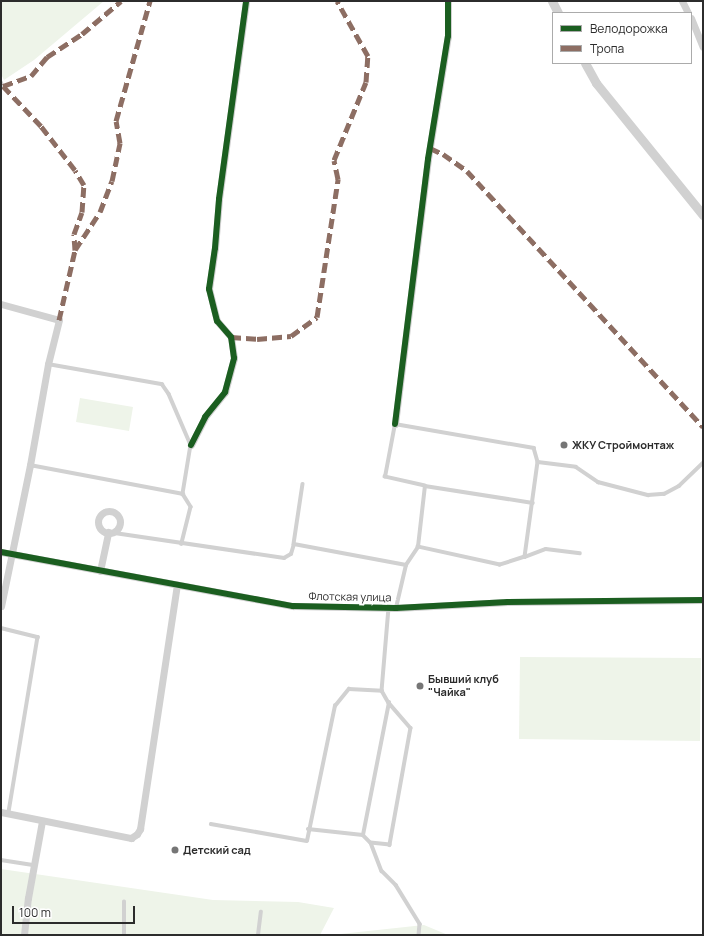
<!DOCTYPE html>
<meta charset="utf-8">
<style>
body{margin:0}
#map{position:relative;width:704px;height:936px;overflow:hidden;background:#fff;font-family:Manrope,sans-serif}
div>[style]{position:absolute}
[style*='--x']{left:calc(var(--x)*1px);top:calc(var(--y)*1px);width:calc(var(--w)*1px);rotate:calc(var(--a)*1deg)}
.green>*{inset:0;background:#eef4e9}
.service>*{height:3.5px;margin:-1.75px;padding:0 1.75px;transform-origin:1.75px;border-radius:1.75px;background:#d1d1d1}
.minor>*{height:7px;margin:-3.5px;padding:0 3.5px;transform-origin:3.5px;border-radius:3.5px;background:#d1d1d1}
.minor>.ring{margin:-3.5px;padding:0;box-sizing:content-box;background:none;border:7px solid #d1d1d1;border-radius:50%}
.tertiary>*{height:9px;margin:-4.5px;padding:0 4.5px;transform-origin:4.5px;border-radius:4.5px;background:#d1d1d1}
.quiet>*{height:5px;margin-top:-2.5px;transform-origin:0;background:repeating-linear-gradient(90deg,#8d6e63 0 10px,transparent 0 15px)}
.cycleway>*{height:6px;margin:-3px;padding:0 3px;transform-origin:3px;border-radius:3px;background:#1b5e20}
.dots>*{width:11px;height:11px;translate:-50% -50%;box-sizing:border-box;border:2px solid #fff;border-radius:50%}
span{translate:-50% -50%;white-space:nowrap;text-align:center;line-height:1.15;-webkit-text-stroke:4px #fff;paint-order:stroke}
.poi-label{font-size:11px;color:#2c2c2c;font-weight:700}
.left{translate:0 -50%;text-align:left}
.street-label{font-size:11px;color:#2c2c2c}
.frame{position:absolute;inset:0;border:2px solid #2c2c2c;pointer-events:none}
.legend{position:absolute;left:552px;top:12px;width:140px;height:52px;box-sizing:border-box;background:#fff;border:1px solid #ababab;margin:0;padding:5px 7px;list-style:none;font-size:12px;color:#2c2c2c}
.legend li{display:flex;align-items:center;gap:8px;height:20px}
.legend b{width:20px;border:1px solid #ababab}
.scale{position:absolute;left:12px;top:906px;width:123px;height:18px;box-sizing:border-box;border:2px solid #2c2c2c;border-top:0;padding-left:5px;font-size:12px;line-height:14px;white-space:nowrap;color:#2c2c2c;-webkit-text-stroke:3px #fff;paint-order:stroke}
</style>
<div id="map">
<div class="green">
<div style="clip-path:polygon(1px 1px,104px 1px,34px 60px,4px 80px,1px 74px)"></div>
<div style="clip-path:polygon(80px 398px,133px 407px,129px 431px,76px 422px)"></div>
<div style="clip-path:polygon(520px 657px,701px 658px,700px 741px,519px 739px)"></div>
<div style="clip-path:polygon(1px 869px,213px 900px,298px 902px,334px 908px,320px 935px,1px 935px)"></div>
<div style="clip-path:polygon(424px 925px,448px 935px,331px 935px)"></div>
</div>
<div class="service">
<div style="--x:1;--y:82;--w:4;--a:63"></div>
<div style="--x:48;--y:364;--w:116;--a:10"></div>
<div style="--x:162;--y:384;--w:12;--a:55"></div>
<div style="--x:169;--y:394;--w:56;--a:66.7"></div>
<div style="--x:191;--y:445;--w:50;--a:99.3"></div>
<div style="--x:183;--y:494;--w:15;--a:58"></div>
<div style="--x:191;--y:507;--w:38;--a:104"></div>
<div style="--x:538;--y:462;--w:38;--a:7"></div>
<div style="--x:576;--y:467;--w:27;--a:34"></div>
<div style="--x:598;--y:482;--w:52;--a:14.6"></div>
<div style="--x:648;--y:495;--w:16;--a:-4"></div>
<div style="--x:664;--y:494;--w:17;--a:-28"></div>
<div style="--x:679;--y:486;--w:33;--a:-44"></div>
<div style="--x:30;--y:465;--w:156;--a:10.7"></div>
<div style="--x:303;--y:484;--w:61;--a:98.5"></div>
<div style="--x:294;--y:544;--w:114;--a:10.6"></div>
<div style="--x:425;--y:486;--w:109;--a:8.9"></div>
<div style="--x:108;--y:532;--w:178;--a:8.4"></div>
<div style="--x:284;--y:558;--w:8;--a:-30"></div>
<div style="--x:291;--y:554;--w:10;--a:-73"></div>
<div style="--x:525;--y:557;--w:22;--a:-21"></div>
<div style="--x:546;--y:549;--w:34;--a:7"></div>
<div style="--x:389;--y:608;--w:83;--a:94.8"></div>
<div style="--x:382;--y:691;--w:14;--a:60"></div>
<div style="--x:389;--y:703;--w:33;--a:49"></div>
<div style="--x:411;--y:728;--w:119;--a:100.2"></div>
<div style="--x:390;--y:845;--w:19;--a:-174"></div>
<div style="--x:371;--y:843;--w:30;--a:69"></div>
<div style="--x:382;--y:871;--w:20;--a:45"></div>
<div style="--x:396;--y:885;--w:46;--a:58.4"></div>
<div style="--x:420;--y:924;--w:11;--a:95"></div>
<div style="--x:396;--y:608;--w:44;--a:-76.9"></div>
<div style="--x:406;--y:565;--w:22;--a:-56"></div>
<div style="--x:418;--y:547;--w:61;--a:-83.5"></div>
<div style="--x:425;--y:486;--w:41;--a:-167.3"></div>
<div style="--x:385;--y:477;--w:54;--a:-79.3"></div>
<div style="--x:395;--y:424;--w:141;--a:9.8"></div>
<div style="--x:534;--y:448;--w:15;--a:74"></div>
<div style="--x:538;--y:462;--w:96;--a:97.8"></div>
<div style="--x:525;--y:557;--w:26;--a:162"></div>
<div style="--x:500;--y:565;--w:84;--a:-167.6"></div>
<div style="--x:1;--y:628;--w:38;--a:14"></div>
<div style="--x:38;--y:637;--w:178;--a:99.4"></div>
<div style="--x:211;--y:824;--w:97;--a:10"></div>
<div style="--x:307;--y:841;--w:138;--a:-78.3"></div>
<div style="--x:335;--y:706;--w:22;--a:-51"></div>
<div style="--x:349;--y:689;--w:33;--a:3"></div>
<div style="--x:308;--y:829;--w:55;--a:6.2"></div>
<div style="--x:363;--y:835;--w:11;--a:45"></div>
<div style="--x:363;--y:835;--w:135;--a:-78.9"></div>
<div style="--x:1;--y:860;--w:32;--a:9"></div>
<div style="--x:124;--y:935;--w:33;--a:-90"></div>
<div style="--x:258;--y:935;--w:23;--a:-83"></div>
</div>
<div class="minor">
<div style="--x:682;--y:1;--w:13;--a:63"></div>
<div style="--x:691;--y:18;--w:31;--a:68"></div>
<div style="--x:1;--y:304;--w:60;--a:15.4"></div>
<div style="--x:59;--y:320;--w:45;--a:104"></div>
<div style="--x:48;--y:364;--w:103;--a:100.1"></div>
<div style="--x:30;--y:465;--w:144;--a:101.6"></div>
<div style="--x:395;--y:424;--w:267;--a:-82.9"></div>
<div style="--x:428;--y:159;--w:125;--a:-80.8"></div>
<div style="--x:448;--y:36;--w:35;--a:-90"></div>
<div style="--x:191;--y:445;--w:31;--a:-63"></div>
<div style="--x:205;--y:417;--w:32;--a:-51"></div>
<div style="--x:225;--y:392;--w:35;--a:-75"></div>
<div style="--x:234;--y:358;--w:21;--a:-98"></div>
<div style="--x:231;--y:337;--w:21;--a:-131"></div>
<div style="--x:217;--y:321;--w:33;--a:-104"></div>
<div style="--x:209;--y:289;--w:41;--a:-81.7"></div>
<div style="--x:215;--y:248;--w:49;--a:-85.3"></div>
<div style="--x:219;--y:199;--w:200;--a:-82.2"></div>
<div class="ring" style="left:98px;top:511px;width:15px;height:15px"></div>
<div style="--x:1;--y:552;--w:297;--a:10.5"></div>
<div style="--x:293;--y:606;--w:103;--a:1.1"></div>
<div style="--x:396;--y:608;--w:112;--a:-3.1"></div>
<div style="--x:508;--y:602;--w:195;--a:-0.6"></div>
<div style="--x:100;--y:571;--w:40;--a:-78"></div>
<div style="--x:1;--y:812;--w:133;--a:11.3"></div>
<div style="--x:131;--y:838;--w:7;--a:-34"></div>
<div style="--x:137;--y:834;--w:6;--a:-59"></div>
<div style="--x:140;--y:829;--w:247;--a:-81.4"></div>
<div style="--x:24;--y:935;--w:37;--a:-84"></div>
<div style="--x:28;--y:898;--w:78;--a:-79.7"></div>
</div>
<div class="tertiary">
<div style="--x:552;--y:1;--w:13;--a:63"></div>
<div style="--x:585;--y:63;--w:23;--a:61"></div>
<div style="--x:596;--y:83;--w:170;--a:51"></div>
</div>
<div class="quiet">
<div style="--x:430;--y:148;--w:14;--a:25"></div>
<div style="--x:443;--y:154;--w:29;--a:35"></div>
<div style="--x:467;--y:171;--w:348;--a:47.3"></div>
<div style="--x:75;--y:250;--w:16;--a:-94"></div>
<div style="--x:74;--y:234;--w:23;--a:-70"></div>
<div style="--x:82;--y:212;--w:27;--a:-86"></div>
<div style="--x:84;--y:185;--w:17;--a:-121"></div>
<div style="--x:75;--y:170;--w:56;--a:-127.7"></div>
<div style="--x:41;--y:126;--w:55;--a:-133.5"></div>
<div style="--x:3;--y:86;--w:30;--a:-20"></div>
<div style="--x:31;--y:76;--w:25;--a:-50"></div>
<div style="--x:47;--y:57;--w:42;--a:-33.3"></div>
<div style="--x:82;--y:34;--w:51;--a:-40.2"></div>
<div style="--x:59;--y:320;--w:72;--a:-77.1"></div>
<div style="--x:75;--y:250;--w:45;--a:-56.7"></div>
<div style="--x:100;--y:212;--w:33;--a:-69"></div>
<div style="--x:112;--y:181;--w:39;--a:-78"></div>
<div style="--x:120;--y:143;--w:22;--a:-100"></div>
<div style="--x:116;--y:121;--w:125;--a:-74.2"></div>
<div style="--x:231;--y:337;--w:26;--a:4"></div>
<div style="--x:257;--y:339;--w:34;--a:-5"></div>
<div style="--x:291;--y:336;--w:32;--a:-36"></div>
<div style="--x:317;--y:317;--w:140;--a:-81.3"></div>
<div style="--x:338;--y:179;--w:19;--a:-102"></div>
<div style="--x:334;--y:160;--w:84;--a:-67.7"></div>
<div style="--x:366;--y:82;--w:26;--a:-86"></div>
<div style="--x:368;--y:56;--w:63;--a:-119.4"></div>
</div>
<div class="cycleway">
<div style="--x:395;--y:424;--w:267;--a:-82.9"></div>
<div style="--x:428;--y:159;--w:125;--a:-80.8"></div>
<div style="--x:448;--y:36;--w:35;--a:-90"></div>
<div style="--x:191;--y:445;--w:31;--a:-63"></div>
<div style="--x:205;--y:417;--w:32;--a:-51"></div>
<div style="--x:225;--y:392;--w:35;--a:-75"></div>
<div style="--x:234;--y:358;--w:21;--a:-98"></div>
<div style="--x:231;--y:337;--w:21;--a:-131"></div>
<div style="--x:217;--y:321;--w:33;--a:-104"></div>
<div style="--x:209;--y:289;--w:41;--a:-81.7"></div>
<div style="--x:215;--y:248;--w:49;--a:-85.3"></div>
<div style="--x:219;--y:199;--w:200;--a:-82.2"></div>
<div style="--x:1;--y:552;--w:297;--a:10.5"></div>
<div style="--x:293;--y:606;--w:103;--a:1.1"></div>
<div style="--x:396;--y:608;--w:112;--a:-3.1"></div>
<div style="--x:508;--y:602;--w:195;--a:-0.6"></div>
</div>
<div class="dots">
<div style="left:564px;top:445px;background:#767676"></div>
<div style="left:420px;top:686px;background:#767676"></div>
<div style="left:175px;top:850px;background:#767676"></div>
</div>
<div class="poi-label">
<span class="left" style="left:572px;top:445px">ЖКУ Строймонтаж</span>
<span class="left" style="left:428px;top:686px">Бывший клуб<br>"Чайка"</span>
<span class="left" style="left:183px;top:850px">Детский сад</span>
</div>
<div class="street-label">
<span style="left:350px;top:597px;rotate:1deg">Флотская улица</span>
</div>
<div class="frame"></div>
<ul class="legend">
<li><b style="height:5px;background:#1b5e20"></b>Велодорожка</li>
<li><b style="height:5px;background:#8d6e63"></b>Тропа</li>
</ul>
<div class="scale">100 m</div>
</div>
